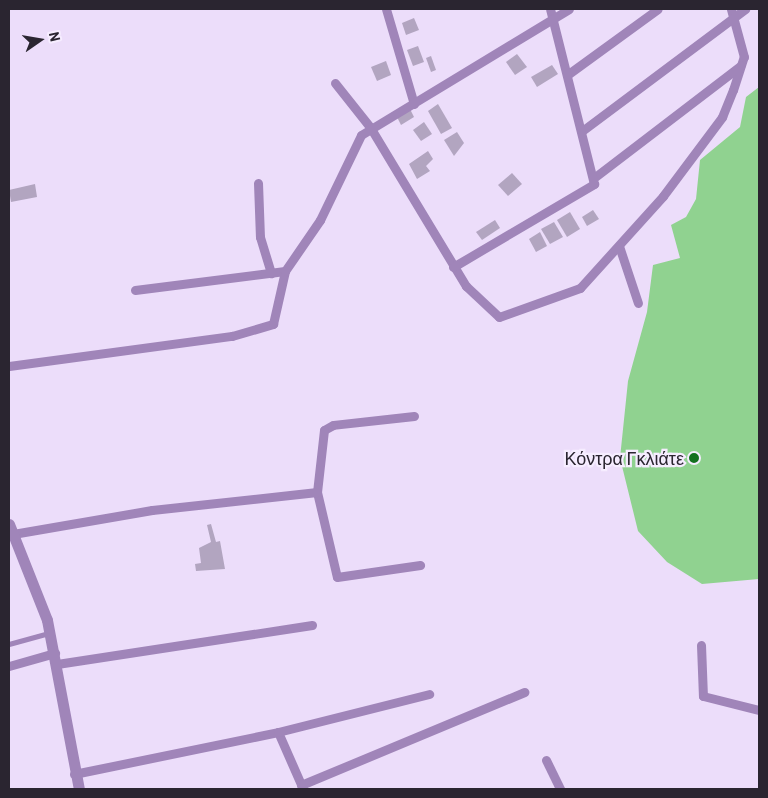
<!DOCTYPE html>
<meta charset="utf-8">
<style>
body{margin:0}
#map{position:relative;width:768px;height:798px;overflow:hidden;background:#ecddfa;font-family:Barlow,sans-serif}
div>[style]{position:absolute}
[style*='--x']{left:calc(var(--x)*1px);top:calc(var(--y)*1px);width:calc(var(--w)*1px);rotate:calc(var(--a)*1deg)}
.green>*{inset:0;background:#90d290}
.building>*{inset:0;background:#b2a5c0}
.service>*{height:4.5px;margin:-2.25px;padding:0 2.25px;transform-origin:2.25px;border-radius:2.25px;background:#a085b9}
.minor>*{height:9px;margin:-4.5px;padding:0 4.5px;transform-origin:4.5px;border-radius:4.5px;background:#a085b9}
.tertiary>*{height:11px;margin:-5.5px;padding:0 5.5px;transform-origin:5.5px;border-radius:5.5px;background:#a085b9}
.dots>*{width:14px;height:14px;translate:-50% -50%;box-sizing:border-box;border:2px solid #f6edff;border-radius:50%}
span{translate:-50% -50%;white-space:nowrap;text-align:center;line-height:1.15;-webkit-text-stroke:4.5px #f6edff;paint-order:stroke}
.poi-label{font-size:18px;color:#2a2530}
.right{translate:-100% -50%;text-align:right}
.frame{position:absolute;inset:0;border:10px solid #2a2530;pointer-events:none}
.north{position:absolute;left:15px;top:15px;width:50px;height:50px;-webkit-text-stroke:4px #f6edff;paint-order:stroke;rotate:77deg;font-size:14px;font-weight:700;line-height:20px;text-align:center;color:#2a2530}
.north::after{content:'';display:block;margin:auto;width:18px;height:22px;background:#2a2530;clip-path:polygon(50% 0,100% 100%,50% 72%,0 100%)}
</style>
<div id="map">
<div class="green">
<div style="clip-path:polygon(759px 87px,759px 579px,702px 584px,667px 562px,638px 531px,620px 458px,628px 381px,647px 312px,653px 265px,680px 258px,671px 225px,686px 217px,696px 199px,700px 160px,740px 127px,746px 97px)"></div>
</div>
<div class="building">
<div style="clip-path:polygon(414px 18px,419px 30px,406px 35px,402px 23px)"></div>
<div style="clip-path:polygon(418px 46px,424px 62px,413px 66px,407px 50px)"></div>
<div style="clip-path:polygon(517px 54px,527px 67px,515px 75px,506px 62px)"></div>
<div style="clip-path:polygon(431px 56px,436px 70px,431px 72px,426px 58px)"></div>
<div style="clip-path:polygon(386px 61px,391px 75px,377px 81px,371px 67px)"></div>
<div style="clip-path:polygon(552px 65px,558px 74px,537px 87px,531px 77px)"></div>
<div style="clip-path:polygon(438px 104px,452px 128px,441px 134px,428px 111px)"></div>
<div style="clip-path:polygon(410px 109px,414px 117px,401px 125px,397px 117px)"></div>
<div style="clip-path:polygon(424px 122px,432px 134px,421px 141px,413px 130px)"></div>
<div style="clip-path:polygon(457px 132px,464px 143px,454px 156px,444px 140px)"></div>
<div style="clip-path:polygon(428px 151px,433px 159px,426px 166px,430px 171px,417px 179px,409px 164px)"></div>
<div style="clip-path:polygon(512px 173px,522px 184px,508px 196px,498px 185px)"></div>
<div style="clip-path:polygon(35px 184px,37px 197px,11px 202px,9px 190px)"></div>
<div style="clip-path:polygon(593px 210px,599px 219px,587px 226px,582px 217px)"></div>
<div style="clip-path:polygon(570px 212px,580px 229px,567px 237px,557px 220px)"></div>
<div style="clip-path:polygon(495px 220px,500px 228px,482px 240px,476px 232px)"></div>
<div style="clip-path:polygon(554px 222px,563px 237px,550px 244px,541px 229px)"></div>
<div style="clip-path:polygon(540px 232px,547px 246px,536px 252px,529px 239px)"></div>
<div style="clip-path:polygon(211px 524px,216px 542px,220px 541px,225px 569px,196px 571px,195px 564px,201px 563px,199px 548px,211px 542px,207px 525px)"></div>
</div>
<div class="service">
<div style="--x:9;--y:644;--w:41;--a:-15.4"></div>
</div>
<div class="minor">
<div style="--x:386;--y:9;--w:99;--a:73.6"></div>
<div style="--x:567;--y:75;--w:112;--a:-36"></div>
<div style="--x:335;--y:83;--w:56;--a:51.5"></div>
<div style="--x:370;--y:127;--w:186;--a:58.9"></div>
<div style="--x:466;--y:286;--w:45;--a:43.2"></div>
<div style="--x:499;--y:317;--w:86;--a:-19.7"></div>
<div style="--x:580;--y:288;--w:124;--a:-47.9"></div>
<div style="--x:663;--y:196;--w:99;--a:-53.2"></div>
<div style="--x:722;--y:117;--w:29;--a:-68"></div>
<div style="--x:733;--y:90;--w:35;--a:-72"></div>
<div style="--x:744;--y:57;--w:50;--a:-105.2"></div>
<div style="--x:582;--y:131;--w:204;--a:-36.8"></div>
<div style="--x:595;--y:177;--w:183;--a:-37.4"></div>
<div style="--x:258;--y:183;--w:54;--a:87.9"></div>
<div style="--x:260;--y:237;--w:38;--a:73"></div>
<div style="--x:619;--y:246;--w:60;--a:71.6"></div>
<div style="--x:453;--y:267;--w:164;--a:-30.5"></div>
<div style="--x:594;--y:184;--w:180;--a:-104.1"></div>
<div style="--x:135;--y:290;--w:151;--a:-7.2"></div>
<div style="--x:9;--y:366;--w:225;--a:-7.7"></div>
<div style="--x:232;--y:336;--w:43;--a:-16.3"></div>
<div style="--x:273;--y:324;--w:54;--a:-77.2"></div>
<div style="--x:285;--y:271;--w:62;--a:-55.5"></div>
<div style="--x:320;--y:220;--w:94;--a:-64.2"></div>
<div style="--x:361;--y:135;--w:243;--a:-31.2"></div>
<div style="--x:414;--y:416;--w:81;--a:173.7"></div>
<div style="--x:333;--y:425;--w:10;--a:151"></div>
<div style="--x:324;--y:430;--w:62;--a:96.4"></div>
<div style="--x:317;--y:492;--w:87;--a:76.8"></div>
<div style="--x:337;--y:577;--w:84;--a:-8.2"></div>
<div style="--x:13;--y:534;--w:141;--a:-9.8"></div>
<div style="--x:152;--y:510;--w:166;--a:-6.2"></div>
<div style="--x:701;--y:645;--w:51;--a:87.8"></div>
<div style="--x:703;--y:696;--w:58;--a:14"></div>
<div style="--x:57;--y:664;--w:258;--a:-8.7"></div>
<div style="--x:9;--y:666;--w:48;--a:-15.8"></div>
<div style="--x:278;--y:732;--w:62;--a:66.3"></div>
<div style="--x:546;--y:760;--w:32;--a:64"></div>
<div style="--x:74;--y:774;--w:208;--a:-11.6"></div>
<div style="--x:278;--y:732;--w:156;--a:-14.1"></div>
<div style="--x:301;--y:785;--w:242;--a:-22.6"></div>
</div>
<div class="tertiary">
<div style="--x:9;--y:524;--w:103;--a:68.4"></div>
<div style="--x:47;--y:620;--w:172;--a:79.3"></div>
</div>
<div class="dots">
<div style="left:694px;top:458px;background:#13711f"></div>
</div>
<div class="poi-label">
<span class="right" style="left:684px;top:458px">Κόντρα Γκλιάτε</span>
</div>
<div class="frame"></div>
<div class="north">N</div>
</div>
